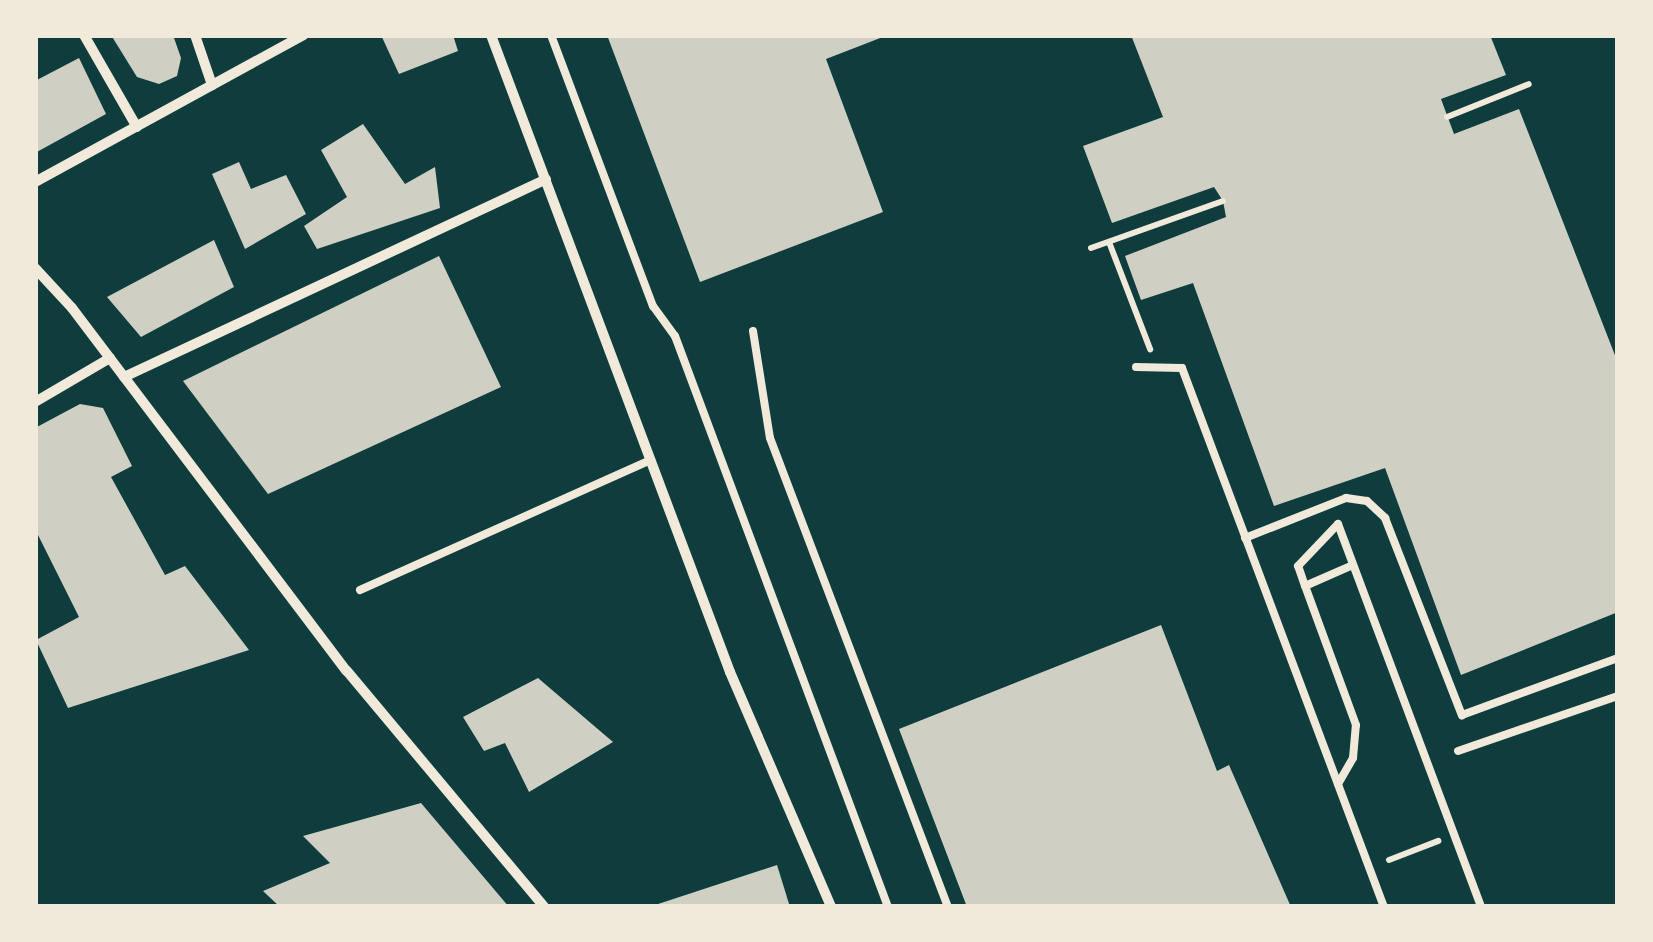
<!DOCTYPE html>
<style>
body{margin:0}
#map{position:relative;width:1653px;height:942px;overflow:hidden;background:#0f3d3e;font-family:"Alegreya Sans",sans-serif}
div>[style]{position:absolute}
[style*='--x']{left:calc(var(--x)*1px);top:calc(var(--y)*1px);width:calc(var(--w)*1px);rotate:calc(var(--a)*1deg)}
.building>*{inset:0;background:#cfcfc3}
.path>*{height:6px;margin:-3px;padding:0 3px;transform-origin:3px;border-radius:3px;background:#f1e9da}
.service>*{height:8px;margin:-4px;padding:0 4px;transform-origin:4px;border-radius:4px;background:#f1e9da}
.minor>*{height:10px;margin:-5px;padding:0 5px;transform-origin:5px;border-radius:5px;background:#f1e9da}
span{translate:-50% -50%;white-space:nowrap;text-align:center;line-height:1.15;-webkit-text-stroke:10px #f1e9da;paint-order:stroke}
.frame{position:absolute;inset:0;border:38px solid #f1e9da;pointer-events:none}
</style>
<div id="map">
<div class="building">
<div style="clip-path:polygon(111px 35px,173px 35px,181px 58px,177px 76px,159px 84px,137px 77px)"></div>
<div style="clip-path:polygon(381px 35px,453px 35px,458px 51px,399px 74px)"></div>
<div style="clip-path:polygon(607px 35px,888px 35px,826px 59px,883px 212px,700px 282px)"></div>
<div style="clip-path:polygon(1131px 35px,1490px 35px,1506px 75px,1441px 99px,1454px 134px,1519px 109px,1618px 363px,1618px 612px,1461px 675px,1385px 468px,1274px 506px,1193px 283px,1141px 300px,1125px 256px,1226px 217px,1223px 201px,1214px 187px,1112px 223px,1083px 146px,1163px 117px)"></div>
<div style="clip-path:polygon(79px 58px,106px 114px,35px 153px,35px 81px)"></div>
<div style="clip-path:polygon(363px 124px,405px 184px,435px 167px,440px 208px,317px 249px,304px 226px,347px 197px,321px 150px)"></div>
<div style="clip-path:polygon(239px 162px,251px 189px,286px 175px,306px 214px,245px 249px,212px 174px)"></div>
<div style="clip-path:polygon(214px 240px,234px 287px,141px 337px,107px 297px)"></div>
<div style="clip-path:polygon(439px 256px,501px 387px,268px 494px,183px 381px)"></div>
<div style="clip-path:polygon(80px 404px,103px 408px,132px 466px,111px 477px,165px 575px,185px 566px,249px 650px,68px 708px,36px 640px,79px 617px,35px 529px,35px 428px)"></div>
<div style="clip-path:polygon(1161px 625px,1217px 771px,1229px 765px,1291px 907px,967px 907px,899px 729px)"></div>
<div style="clip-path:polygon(538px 678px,613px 742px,529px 792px,505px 743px,484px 751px,463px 717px)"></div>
<div style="clip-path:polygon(421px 803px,509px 907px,280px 907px,263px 891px,330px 863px,303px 836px)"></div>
<div style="clip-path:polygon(777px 865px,790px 907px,652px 907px,652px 906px)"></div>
</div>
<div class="path">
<div style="--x:1447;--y:117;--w:88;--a:-21.9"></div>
<div style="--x:1109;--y:242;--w:115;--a:69"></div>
<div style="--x:1091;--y:248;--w:140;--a:-19.6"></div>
<div style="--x:1389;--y:860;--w:53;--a:-21.2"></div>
</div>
<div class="service">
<div style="--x:551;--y:35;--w:290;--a:69.4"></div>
<div style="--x:653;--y:306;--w:37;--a:54"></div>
<div style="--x:675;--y:336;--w:609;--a:69.54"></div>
<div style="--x:753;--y:331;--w:108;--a:81"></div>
<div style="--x:770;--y:438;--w:502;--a:69.22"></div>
<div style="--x:1136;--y:367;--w:46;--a:1.2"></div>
<div style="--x:1182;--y:368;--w:576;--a:69.46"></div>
<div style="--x:1245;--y:538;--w:109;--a:-21.6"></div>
<div style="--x:1346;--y:498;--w:21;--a:8"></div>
<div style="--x:1367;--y:501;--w:25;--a:43"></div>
<div style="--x:1385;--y:518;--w:212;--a:68.7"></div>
<div style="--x:1462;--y:715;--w:166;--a:-20.1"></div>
<div style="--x:1305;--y:586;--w:21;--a:-109"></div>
<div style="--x:1298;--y:566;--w:58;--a:-46.4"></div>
<div style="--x:1338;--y:524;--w:409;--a:69.5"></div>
<div style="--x:360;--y:590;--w:319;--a:-24.1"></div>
<div style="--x:1458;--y:751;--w:169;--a:-19"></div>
<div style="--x:1338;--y:784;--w:30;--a:-60"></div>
<div style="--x:1353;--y:758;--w:33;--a:-85"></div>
<div style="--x:1356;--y:725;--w:148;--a:-110.1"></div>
<div style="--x:1305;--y:586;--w:52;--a:-23.6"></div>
</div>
<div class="minor">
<div style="--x:84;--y:35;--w:106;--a:60.1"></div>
<div style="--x:195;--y:35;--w:53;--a:71.2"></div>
<div style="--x:491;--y:35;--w:680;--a:69.43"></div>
<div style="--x:730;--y:672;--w:256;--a:66.7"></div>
<div style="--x:35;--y:182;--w:306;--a:-28.7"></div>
<div style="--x:35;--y:268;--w:54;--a:47.2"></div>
<div style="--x:72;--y:308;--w:455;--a:52.9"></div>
<div style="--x:347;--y:671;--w:307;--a:50.1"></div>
<div style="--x:124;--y:377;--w:466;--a:-25.1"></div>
<div style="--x:35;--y:402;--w:87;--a:-30.4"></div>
</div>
<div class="frame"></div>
</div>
